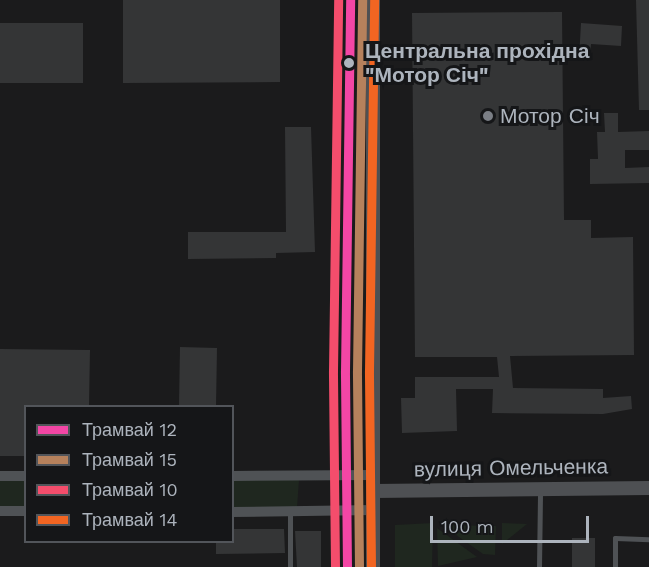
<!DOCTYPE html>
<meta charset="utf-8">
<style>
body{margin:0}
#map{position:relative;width:649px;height:567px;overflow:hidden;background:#1b1b1c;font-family:"Work Sans",sans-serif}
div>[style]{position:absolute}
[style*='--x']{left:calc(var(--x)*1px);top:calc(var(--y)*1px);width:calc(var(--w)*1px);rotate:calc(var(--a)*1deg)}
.green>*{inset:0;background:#1f271f}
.building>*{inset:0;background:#343536}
.lane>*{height:5px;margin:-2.5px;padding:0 2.5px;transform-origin:2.5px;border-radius:2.5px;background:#4f5255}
.street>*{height:10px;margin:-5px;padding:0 5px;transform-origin:5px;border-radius:5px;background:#4f5255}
.secondary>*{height:14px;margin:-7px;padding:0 7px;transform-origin:7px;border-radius:7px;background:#4e5053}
.tram-1>*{height:9px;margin:-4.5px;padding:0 4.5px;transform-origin:4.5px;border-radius:4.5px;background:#f346a5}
.tram-2>*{height:9px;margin:-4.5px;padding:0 4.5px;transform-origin:4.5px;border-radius:4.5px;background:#b6815c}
.tram-3>*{height:9px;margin:-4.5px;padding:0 4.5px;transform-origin:4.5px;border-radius:4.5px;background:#f44d6c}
.tram-4>*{height:9px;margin:-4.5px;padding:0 4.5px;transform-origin:4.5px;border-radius:4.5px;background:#f26522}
.dots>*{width:16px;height:16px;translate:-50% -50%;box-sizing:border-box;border:3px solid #151618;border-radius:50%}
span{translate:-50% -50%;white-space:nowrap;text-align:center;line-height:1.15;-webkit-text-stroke:6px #151618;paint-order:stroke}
.stop-label{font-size:21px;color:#adb4bd;font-weight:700}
.left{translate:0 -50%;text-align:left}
.poi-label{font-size:21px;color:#adb4bd}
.street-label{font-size:21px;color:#adb4bd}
.legend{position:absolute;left:24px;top:405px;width:210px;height:138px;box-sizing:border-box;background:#151618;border:2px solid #52555a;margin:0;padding:8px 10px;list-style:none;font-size:18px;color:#adb4bd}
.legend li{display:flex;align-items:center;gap:12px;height:30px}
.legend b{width:30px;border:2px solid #52555a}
.scale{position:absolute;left:430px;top:516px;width:159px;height:27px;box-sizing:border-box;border:3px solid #adb4bd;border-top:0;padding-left:8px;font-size:18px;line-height:21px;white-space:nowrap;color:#adb4bd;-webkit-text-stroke:4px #151618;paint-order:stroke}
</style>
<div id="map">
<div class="green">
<div style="clip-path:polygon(0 480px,25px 480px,25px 507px,0 506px)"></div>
<div style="clip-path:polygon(233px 480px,299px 480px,297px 508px,233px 508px)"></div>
<div style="clip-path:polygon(433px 523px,432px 567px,395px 567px,395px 525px)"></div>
<div style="clip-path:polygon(502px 523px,527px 524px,502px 544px)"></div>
<div style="clip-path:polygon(442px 525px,496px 526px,495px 555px,483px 554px)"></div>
<div style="clip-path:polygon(437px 528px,477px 557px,438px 566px)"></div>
</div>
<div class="building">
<div style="clip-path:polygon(123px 0,280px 0,280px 82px,123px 83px)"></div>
<div style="clip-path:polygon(636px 0,649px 0,649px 110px,639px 110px)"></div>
<div style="clip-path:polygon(562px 12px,564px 220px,591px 220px,591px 238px,633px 237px,634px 355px,510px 356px,513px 388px,603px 389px,603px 398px,631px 396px,632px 409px,603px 414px,492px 413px,493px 389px,456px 389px,457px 431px,402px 433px,401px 398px,415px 398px,415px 377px,499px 377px,497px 357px,415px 357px,412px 13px)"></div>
<div style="clip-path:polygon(0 23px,83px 23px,83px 83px,0 83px)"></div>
<div style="clip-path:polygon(581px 23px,622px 26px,621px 46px,591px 44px,590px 59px,579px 59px)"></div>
<div style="clip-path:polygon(604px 113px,618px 113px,618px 132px,649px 131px,649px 150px,625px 150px,625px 168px,649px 167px,649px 183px,590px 184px,590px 159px,598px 159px,597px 132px,605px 132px)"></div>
<div style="clip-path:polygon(285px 127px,311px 127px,315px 252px,276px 253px,276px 258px,188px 259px,188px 232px,286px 232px)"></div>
<div style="clip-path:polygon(180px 347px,217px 348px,216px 406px,179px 406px)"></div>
<div style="clip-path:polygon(0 349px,90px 350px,89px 406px,26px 406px,26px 456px,0 456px)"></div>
<div style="clip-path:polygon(232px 529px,284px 529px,285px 553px,216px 554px,216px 542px,232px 542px)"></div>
<div style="clip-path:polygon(295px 531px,321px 531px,321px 567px,297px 567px)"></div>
<div style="clip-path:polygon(572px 538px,595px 538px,595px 567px,572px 567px)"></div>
</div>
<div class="lane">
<div style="--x:290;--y:512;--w:55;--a:90"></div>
<div style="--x:539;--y:567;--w:76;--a:-89.2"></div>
<div style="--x:615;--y:567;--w:29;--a:-90"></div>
<div style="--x:615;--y:538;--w:34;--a:2"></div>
</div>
<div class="street">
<div style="--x:0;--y:476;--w:26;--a:0"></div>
<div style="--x:232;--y:476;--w:141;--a:-0.4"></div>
<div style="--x:0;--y:511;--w:26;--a:0"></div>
<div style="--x:232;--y:512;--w:141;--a:-0.8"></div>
</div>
<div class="secondary">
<div style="--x:374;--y:491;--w:275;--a:-0.6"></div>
<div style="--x:373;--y:567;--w:567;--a:-90"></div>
</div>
<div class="tram-1">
<div style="--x:347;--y:567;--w:196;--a:-90.6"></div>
<div style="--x:345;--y:371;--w:371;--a:-89.2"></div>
</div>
<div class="tram-2">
<div style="--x:359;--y:567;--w:196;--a:-90.6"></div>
<div style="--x:357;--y:371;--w:371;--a:-89.2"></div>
</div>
<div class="tram-3">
<div style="--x:335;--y:567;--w:196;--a:-90.6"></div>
<div style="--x:333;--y:371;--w:371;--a:-89.2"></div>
</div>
<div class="tram-4">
<div style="--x:371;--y:567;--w:196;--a:-90.6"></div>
<div style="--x:369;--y:371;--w:371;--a:-89.2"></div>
</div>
<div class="dots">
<div style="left:349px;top:63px;background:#adb4bd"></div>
<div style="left:488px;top:116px;background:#7a7e85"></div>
</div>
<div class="stop-label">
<span class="left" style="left:365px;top:63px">Центральна прохідна<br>"Мотор Січ"</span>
</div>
<div class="poi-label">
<span class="left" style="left:500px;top:116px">Мотор Січ</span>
</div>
<div class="street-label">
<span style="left:511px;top:468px;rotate:-1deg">вулиця Омельченка</span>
</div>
<ul class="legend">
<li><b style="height:8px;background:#f346a5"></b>Трамвай 12</li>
<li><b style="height:8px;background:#b6815c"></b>Трамвай 15</li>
<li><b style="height:8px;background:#f44d6c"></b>Трамвай 10</li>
<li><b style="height:8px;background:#f26522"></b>Трамвай 14</li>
</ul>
<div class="scale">100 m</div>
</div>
